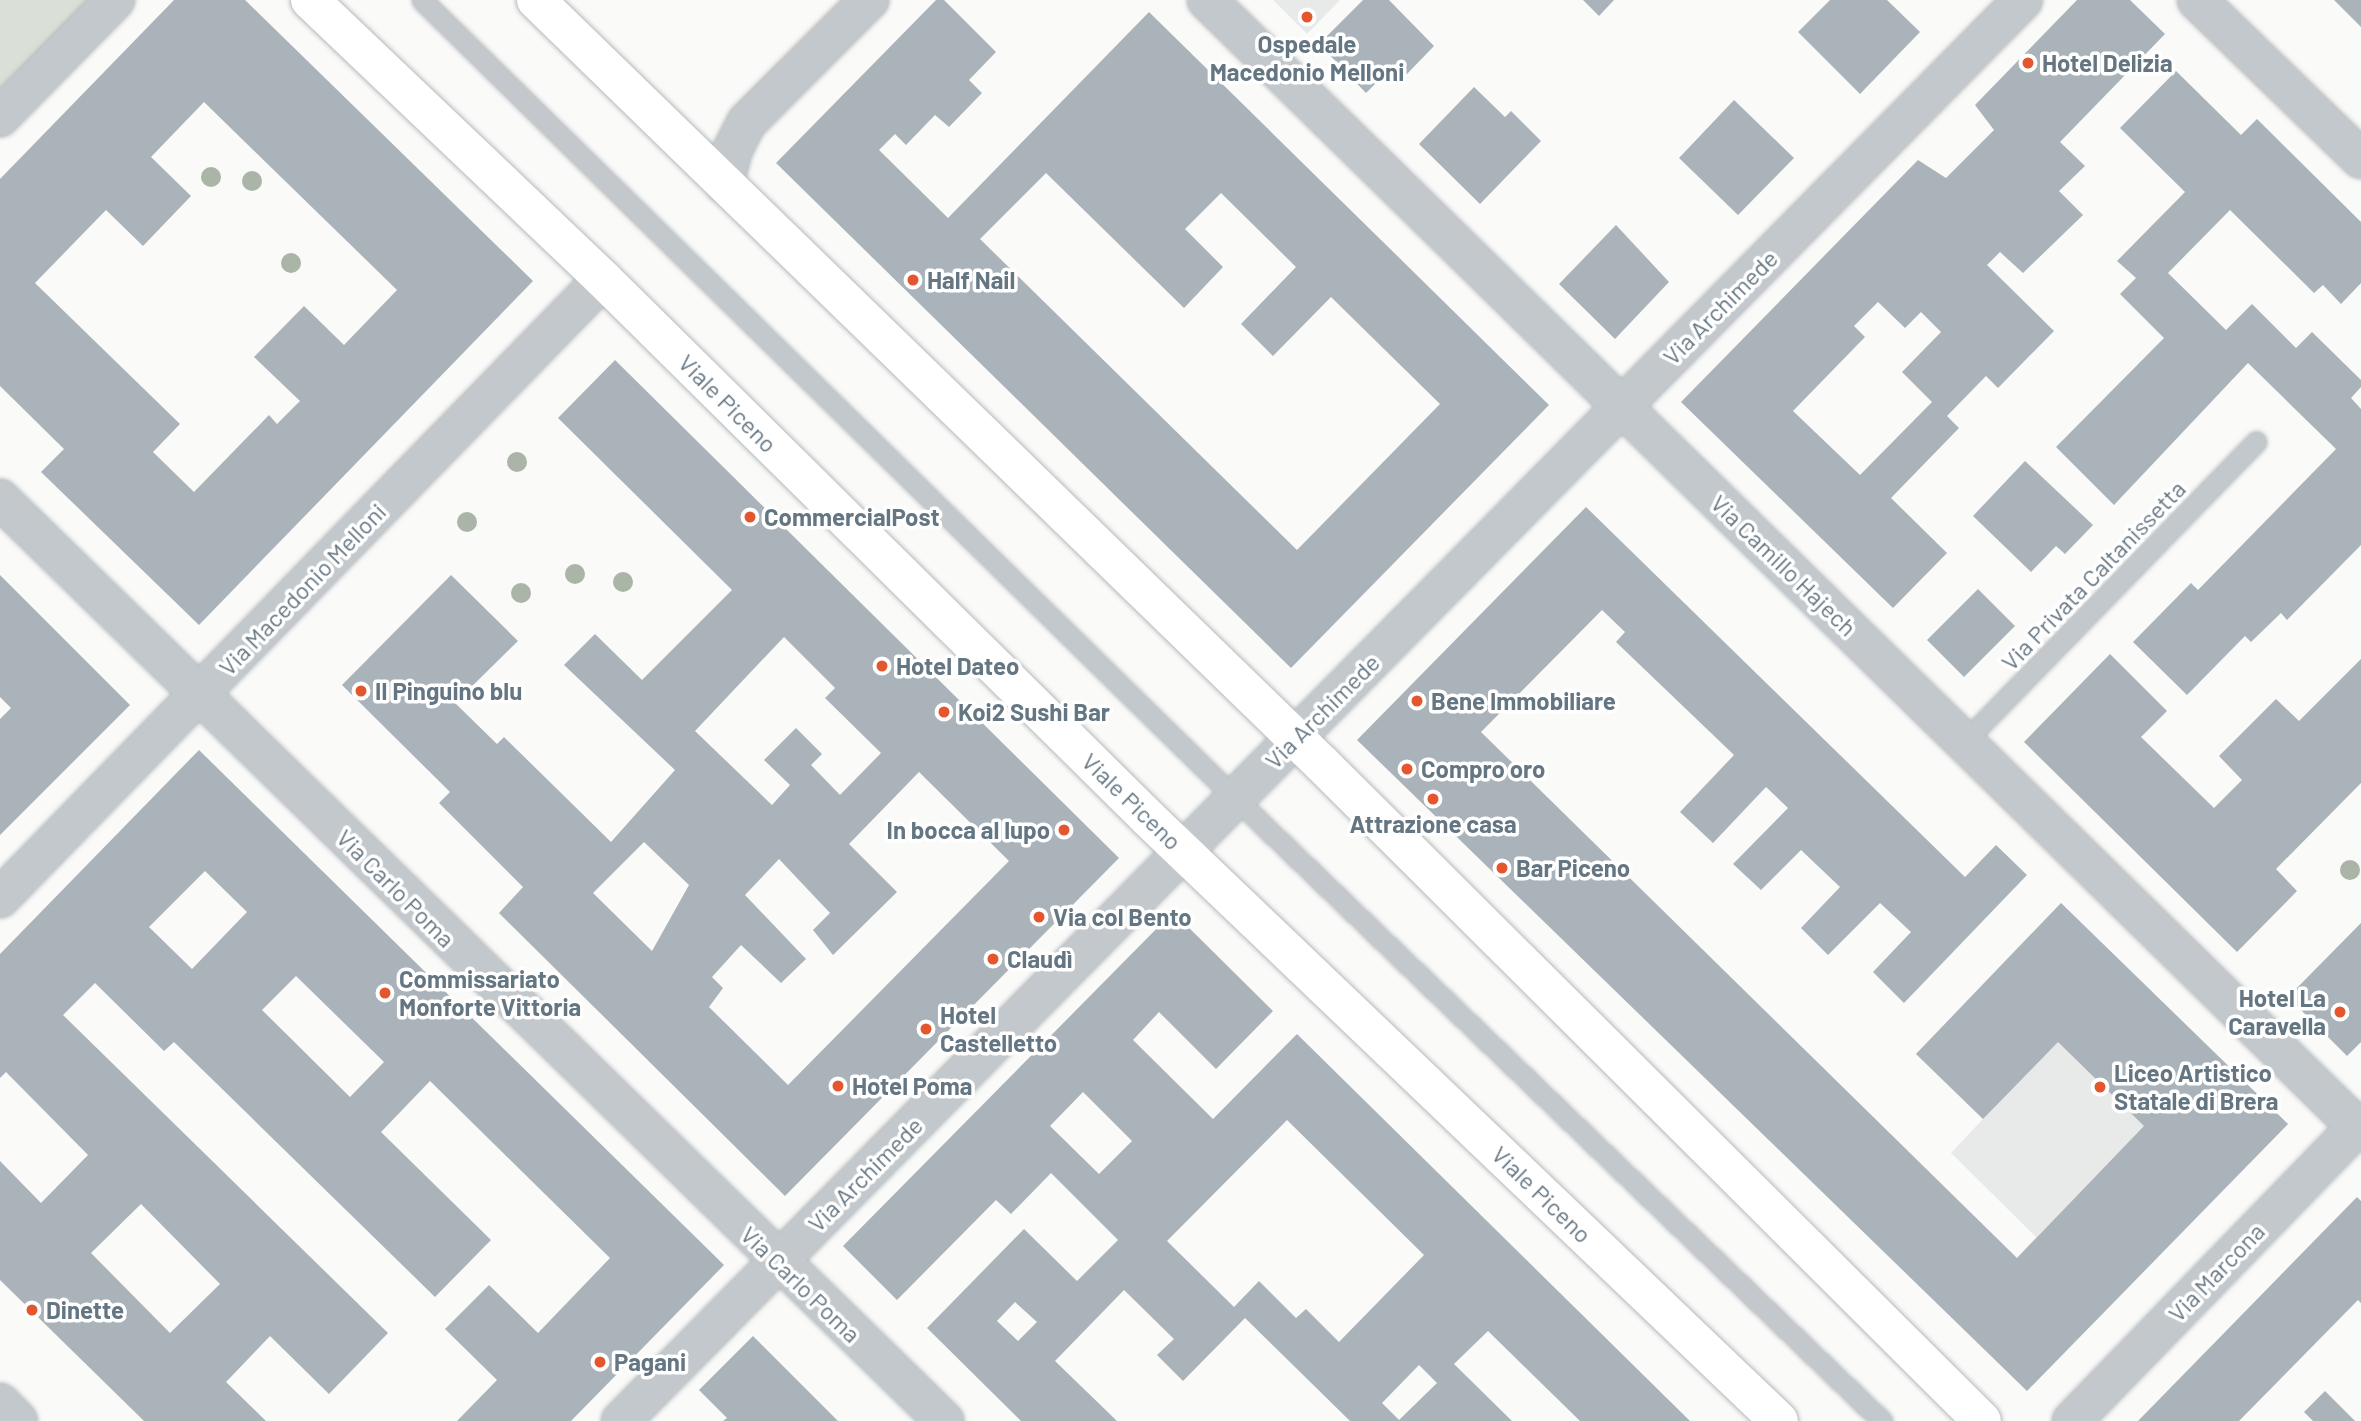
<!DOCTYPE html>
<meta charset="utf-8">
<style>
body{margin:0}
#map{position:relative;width:2361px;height:1421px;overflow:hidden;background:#fafaf8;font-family:Barlow,sans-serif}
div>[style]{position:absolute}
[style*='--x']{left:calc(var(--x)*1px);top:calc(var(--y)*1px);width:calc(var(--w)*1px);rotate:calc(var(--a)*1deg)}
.built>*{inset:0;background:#e8e9e9}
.green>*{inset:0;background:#dadfd7}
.building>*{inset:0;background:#aab3b9}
.roads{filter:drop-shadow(0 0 2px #b5babe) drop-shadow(0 0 2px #b5babe)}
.lane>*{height:19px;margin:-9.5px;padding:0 9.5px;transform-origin:9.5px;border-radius:9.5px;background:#c3c8cc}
.street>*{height:38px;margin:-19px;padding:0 19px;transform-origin:19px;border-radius:19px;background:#c3c8cc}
.primary>*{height:38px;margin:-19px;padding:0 19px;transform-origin:19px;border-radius:19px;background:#fff}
.trees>*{width:20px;height:20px;margin:-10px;border-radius:50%;background:#aab4a7}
.dots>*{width:19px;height:19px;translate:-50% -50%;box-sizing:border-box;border:4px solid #fff;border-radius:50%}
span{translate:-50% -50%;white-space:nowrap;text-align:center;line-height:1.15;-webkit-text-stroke:7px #fff;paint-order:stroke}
.poi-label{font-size:24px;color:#657683;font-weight:700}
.left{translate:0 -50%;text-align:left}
.right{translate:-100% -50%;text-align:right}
.street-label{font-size:24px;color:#657683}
</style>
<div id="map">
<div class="built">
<div style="clip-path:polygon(1273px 0,1340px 0,1307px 34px)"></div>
<div style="clip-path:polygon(2061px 903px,2288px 1124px,2089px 1328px,2017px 1258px,2036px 1237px,1951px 1153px,1983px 1119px,1916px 1054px)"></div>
</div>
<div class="green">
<div style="clip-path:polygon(0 0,90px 0,0 93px)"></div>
</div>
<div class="building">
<div style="clip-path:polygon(evenodd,174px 0,245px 0,533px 281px,199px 625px,41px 472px,64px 449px,0 386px,0 179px,174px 0,204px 102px,397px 290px,344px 345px,304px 306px,254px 357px,300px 401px,277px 424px,269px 415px,194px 492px,153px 452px,180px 424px,35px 283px,106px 210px,143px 246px,191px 196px,151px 157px,204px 102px)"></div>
<div style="clip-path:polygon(evenodd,936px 0,944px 0,996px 52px,969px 80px,982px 93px,949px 127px,935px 115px,906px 145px,895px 134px,879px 150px,948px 218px,1149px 12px,1549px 405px,1291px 668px,776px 163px,936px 0,1046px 173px,1184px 308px,1223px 267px,1185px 229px,1221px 193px,1296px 267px,1241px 324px,1273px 356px,1331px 297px,1440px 404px,1297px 550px,980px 239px,1046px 173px)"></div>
<div style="clip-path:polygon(1363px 0,1389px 0,1434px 46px,1406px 75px,1395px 64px,1366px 93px,1319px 44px)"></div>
<div style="clip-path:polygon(1583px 0,1614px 0,1599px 16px)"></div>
<div style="clip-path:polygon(1830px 0,1887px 0,1920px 32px,1860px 94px,1798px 32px)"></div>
<div style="clip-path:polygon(evenodd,2077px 0,2130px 0,2165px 34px,2060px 142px,2085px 166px,2059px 191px,2083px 215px,2023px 273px,2000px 252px,1987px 265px,2054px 331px,1998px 388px,1986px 376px,1947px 416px,1959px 428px,1891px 498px,1947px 553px,1893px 608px,1681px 402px,1918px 160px,1946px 178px,1994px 130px,1975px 105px,2077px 0,1878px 302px,1905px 328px,1921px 312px,1941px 332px,1902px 372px,1932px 402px,1860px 475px,1793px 411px,1865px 337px,1854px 326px,1878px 302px)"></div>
<div style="clip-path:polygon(2334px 0,2361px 0,2361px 27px)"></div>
<div style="clip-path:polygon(2176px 71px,2241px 135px,2257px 119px,2361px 222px,2361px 283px,2341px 304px,2323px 285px,2314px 293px,2230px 210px,2168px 273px,2226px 330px,2252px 304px,2296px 348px,2312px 332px,2361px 380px,2361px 387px,2351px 398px,2361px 409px,2361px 545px,2287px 620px,2281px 613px,2251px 642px,2245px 636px,2187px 695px,2133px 642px,2191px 583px,2198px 590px,2336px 449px,2248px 363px,2114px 505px,2056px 447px,2164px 338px,2120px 294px,2136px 278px,2117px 261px,2185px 192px,2120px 128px)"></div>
<div style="clip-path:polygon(1474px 87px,1505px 117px,1511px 111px,1541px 141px,1480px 204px,1419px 144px)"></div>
<div style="clip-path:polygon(1734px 100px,1794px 158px,1738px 215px,1679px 158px)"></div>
<div style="clip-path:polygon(1616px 225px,1669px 282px,1615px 339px,1559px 284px)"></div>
<div style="clip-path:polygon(evenodd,615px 360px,1119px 858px,785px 1196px,499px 913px,523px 887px,439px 803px,450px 792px,342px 685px,451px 575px,518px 641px,455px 703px,497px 744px,504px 737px,611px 842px,675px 770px,564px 665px,595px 634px,642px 680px,732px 590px,558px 418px,615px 360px,784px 637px,835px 688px,825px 698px,881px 753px,840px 795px,811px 765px,822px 754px,796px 728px,764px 760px,790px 785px,772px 805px,695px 731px,784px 637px,615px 360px,919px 772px,1009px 861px,788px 1085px,709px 1007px,723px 988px,712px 977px,741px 945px,781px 983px,806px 959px,745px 895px,779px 859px,830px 913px,813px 930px,833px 955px,897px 892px,849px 844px,919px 772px,615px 360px,644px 842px,689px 885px,652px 951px,593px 893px,644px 842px)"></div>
<div style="clip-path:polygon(2025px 461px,2093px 525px,2065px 554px,2056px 546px,2031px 572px,1973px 516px)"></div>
<div style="clip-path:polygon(1586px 507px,1965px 877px,1996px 845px,2027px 875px,1904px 1003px,1873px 972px,1911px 932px,1880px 903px,1828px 955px,1801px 928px,1840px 887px,1801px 850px,1761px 890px,1733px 864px,1788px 808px,1766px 787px,1713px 843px,1680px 812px,1734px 755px,1616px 642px,1625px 632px,1602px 610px,1481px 732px,2017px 1258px,2144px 1126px,2058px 1042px,1983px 1119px,1916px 1054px,2061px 903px,2288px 1124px,2027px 1391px,1357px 740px)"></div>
<div style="clip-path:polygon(0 575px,130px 705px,0 835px,0 719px,11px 708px,0 697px)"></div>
<div style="clip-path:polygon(1978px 589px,2015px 626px,1964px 677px,1927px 640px)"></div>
<div style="clip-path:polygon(2110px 654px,2167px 711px,2141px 737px,2214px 808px,2242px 780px,2219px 756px,2276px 699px,2299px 721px,2361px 659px,2361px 783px,2276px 869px,2297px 891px,2237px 952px,2024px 742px)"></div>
<div style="clip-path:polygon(evenodd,199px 750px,724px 1265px,571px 1421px,457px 1421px,497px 1380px,445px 1329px,489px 1285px,538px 1333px,610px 1258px,430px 1081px,381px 1132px,491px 1240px,435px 1297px,174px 1042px,164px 1051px,95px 983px,63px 1015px,388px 1333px,329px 1394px,270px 1336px,226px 1382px,266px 1421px,144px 1421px,0 1280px,0 1161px,41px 1203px,88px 1155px,6px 1072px,0 1078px,0 954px,199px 750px,205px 871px,247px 912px,192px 969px,149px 927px,205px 871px,199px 750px,296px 976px,384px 1062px,350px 1097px,262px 1010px,296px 976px,199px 750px,141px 1204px,220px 1284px,170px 1333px,91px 1253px,141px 1204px)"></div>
<div style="clip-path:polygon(evenodd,1173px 912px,1273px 1011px,1216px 1069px,1159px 1012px,1133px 1040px,1213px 1119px,1297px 1034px,1690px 1421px,1580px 1421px,1488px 1331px,1454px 1364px,1512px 1421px,1350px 1421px,1245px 1318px,1183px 1381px,1157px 1355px,1174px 1339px,1124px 1290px,1055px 1361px,1117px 1421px,1021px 1421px,927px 1328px,1024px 1229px,1077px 1281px,1118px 1240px,1051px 1173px,1011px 1214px,996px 1200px,897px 1300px,843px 1246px,1173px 912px,1083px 1092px,1132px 1141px,1099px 1174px,1050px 1126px,1083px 1092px,1173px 912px,1287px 1120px,1424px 1255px,1339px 1342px,1306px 1309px,1296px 1318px,1259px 1281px,1234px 1307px,1167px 1241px,1287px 1120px,1173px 912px,1015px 1302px,1037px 1322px,1018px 1341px,997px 1321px,1015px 1302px,1173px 912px,1419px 1365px,1437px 1383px,1399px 1420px,1382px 1403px,1419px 1365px)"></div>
<div style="clip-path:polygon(2361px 923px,2361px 1042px,2347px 1056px,2288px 997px)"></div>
<div style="clip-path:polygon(2357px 1197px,2361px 1201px,2361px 1303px,2358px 1300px,2239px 1421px,2138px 1421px)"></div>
<div style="clip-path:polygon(753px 1336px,838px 1421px,723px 1421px,727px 1418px,699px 1390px)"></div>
<div style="clip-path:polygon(2325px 1391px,2355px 1421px,2313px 1421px,2304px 1412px)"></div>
</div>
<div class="roads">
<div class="lane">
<div style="--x:422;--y:0;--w:1141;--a:44.47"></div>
<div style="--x:1236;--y:799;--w:897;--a:43.92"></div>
<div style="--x:1964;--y:742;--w:419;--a:-45.8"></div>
</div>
<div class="street">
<div style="--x:1207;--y:0;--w:1616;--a:44.42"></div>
<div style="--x:2197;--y:0;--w:228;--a:44.1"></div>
<div style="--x:0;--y:117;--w:164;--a:-45.5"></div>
<div style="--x:724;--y:184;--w:34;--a:-76"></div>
<div style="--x:732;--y:151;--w:33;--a:-63"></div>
<div style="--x:747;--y:122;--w:173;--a:-45"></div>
<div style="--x:0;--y:499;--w:1320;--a:44.32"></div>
<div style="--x:0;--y:898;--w:864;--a:-45.75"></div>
<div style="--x:0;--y:1403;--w:25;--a:45"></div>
<div style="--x:621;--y:1421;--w:1996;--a:-45.39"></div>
<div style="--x:2072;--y:1421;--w:415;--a:-45.9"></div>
</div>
<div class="primary">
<div style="--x:310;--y:0;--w:405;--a:43.6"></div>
<div style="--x:603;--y:279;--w:768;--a:44.68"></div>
<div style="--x:1149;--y:819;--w:871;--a:43.7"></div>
<div style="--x:536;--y:0;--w:1096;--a:44.19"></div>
<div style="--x:1322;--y:764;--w:931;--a:44.87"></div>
</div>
</div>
<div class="trees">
<div style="left:211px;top:177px"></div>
<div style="left:252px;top:181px"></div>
<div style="left:291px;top:263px"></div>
<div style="left:517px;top:462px"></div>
<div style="left:467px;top:522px"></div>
<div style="left:575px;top:574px"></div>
<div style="left:623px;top:582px"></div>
<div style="left:521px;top:593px"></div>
<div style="left:2350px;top:870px"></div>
</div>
<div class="dots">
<div style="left:1307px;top:17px;background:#e4572e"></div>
<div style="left:2028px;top:63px;background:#e4572e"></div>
<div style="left:913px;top:280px;background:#e4572e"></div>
<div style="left:750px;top:517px;background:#e4572e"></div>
<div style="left:882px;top:666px;background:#e4572e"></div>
<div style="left:361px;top:691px;background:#e4572e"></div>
<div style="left:1417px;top:701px;background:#e4572e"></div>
<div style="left:944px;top:712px;background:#e4572e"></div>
<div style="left:1407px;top:769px;background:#e4572e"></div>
<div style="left:1433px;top:799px;background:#e4572e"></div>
<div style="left:1064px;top:830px;background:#e4572e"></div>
<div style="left:1502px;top:868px;background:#e4572e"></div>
<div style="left:1039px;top:917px;background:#e4572e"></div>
<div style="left:993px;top:959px;background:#e4572e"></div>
<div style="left:385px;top:993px;background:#e4572e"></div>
<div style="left:2340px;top:1012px;background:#e4572e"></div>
<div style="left:926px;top:1029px;background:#e4572e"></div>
<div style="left:838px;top:1086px;background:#e4572e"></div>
<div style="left:2100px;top:1087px;background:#e4572e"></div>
<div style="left:32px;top:1310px;background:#e4572e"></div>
<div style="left:600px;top:1362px;background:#e4572e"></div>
</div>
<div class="poi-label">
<span style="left:1307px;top:58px">Ospedale<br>Macedonio Melloni</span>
<span class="left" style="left:2042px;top:63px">Hotel Delizia</span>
<span class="left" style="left:927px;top:280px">Half Nail</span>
<span class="left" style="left:764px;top:517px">CommercialPost</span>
<span class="left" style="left:896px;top:666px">Hotel Dateo</span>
<span class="left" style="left:375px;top:691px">II Pinguino blu</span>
<span class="left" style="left:1431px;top:701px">Bene Immobiliare</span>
<span class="left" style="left:958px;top:712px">Koi2 Sushi Bar</span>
<span class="left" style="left:1421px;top:769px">Compro oro</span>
<span style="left:1433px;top:824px">Attrazione casa</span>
<span class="right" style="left:1050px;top:830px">In bocca al lupo</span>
<span class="left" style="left:1516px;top:868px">Bar Piceno</span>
<span class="left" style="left:1053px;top:917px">Via col Bento</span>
<span class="left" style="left:1007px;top:959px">Claudì</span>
<span class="left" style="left:399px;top:993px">Commissariato<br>Monforte Vittoria</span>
<span class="right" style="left:2326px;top:1012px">Hotel La<br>Caravella</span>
<span class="left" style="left:940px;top:1029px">Hotel<br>Castelletto</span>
<span class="left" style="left:2114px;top:1087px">Liceo Artistico<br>Statale di Brera</span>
<span class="left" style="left:852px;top:1086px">Hotel Poma</span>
<span class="left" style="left:46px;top:1310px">Dinette</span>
<span class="left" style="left:614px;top:1362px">Pagani</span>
</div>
<div class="street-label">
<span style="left:1720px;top:307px;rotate:-45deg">Via Archimede</span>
<span style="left:728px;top:403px;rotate:45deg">Viale Piceno</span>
<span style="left:1784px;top:565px;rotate:44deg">Via Camillo Hajech</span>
<span style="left:2093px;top:575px;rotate:-46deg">Via Privata Caltanissetta</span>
<span style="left:302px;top:589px;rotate:-46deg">Via Macedonio Melloni</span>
<span style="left:1322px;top:711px;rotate:-45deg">Via Archimede</span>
<span style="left:1132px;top:801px;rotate:44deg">Viale Piceno</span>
<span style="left:396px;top:888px;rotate:45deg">Via Carlo Poma</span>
<span style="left:865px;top:1174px;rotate:-45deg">Via Archimede</span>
<span style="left:1542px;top:1194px;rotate:44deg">Viale Piceno</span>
<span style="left:2216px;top:1272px;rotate:-46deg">Via Marcona</span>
<span style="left:801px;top:1284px;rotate:44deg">Via Carlo Poma</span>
</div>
</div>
